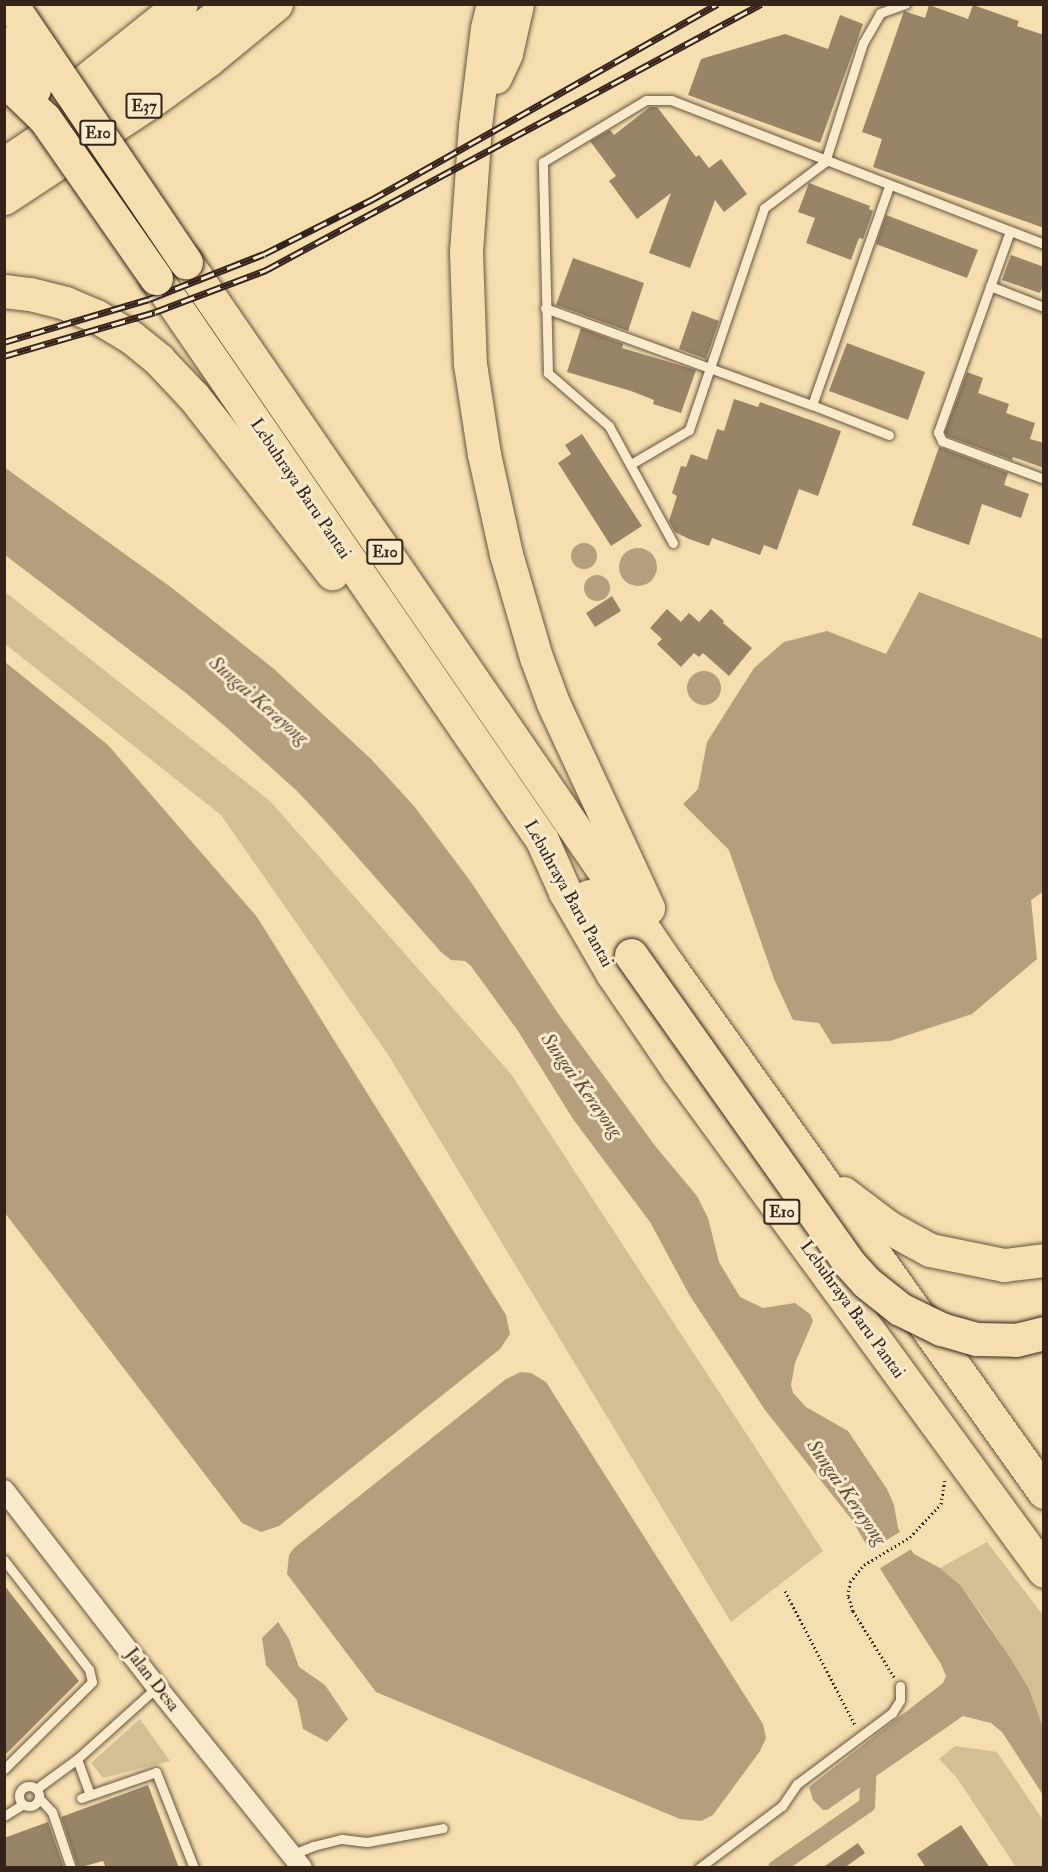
<!DOCTYPE html>
<style>
body{margin:0}
#map{position:relative;width:1048px;height:1872px;overflow:hidden;background:#f5deaf;font-family:"IM FELL Double Pica",serif}
div>[style]{position:absolute}
[style*='--x']{left:calc(var(--x)*1px);top:calc(var(--y)*1px);width:calc(var(--w)*1px);rotate:calc(var(--a)*1deg)}
.green>*{inset:0;background:#d4be96}
.water>*{inset:0;background:#b49e7c}
.round{border-radius:50%}
.pier>*{inset:0;background:#f5deaf}
.canal>*{height:16px;margin:-8px;padding:0 8px;transform-origin:8px;border-radius:8px;background:#b49e7c}
.building>*{inset:0;background:#998467}
.path>*{height:3px;margin-top:-1.5px;transform-origin:0;background:repeating-linear-gradient(90deg,#35231a 0 1.5px,transparent 0 4.5px)}
.roads{filter:drop-shadow(0 0 2px #65523f) drop-shadow(0 0 2px #65523f)}
.service>*{height:9px;margin:-4.5px;padding:0 4.5px;transform-origin:4.5px;border-radius:4.5px;background:#f8eacb}
.service>.ring{margin:-4.5px;padding:0;box-sizing:content-box;background:none;border:9px solid #f8eacb;border-radius:50%}
.minor>*{height:20px;margin:-10px;padding:0 10px;transform-origin:10px;border-radius:10px;background:#f8eacb}
.motorway>*{height:33px;margin:-16.5px;padding:0 16.5px;transform-origin:16.5px;border-radius:16.5px;background:#f5deaf}
.rail>*{height:7px;margin-top:-3.5px;transform-origin:0;background:repeating-linear-gradient(90deg,#f8eacb 0 14px,#35231a 0 28px);box-sizing:border-box;border-block:2px solid #35231a}
.bridges{filter:drop-shadow(0 0 2px #35231a) drop-shadow(0 0 2px #35231a)}
.motorway-bridge>*{height:33px;margin:-16.5px;padding:0 16.5px;transform-origin:16.5px;border-radius:16.5px;background:#f5deaf}
span{translate:-50% -50%;white-space:nowrap;text-align:center;line-height:1.15;-webkit-text-stroke:6px #f8eacb;paint-order:stroke}
.shield-label span{padding:2px 4px;background:#f8eacb;border:2px solid;border-radius:4px;-webkit-text-stroke-width:0}
.shield-label{font-size:16px;color:#35231a;font-weight:700}
.street-label{font-size:18px;color:#35231a}
.water-label{font-size:20px;color:#614e3c;font-style:italic}
.frame{position:absolute;inset:0;border:6px solid #35231a;pointer-events:none}
</style>
<div id="map">
<div class="green">
<div style="clip-path:polygon(4px 591px,270px 801px,511px 1074px,823px 1551px,731px 1622px,389px 1056px,221px 815px,5px 644px)"></div>
<div style="clip-path:polygon(987px 1542px,1043px 1615px,1043px 1727px,1029px 1689px,987px 1622px,961px 1586px,940px 1568px)"></div>
<div style="clip-path:polygon(140px 1719px,170px 1761px,103px 1778px,91px 1763px)"></div>
<div style="clip-path:polygon(955px 1746px,997px 1752px,1043px 1820px,1043px 1867px,1016px 1867px,957px 1778px,939px 1759px)"></div>
</div>
<div class="water">
<div style="clip-path:polygon(4px 467px,172px 588px,274px 669px,371px 759px,414px 806px,471px 882px,557px 1012px,656px 1147px,697px 1196px,708px 1218px,719px 1262px,740px 1297px,763px 1308px,795px 1303px,810px 1314px,813px 1321px,795px 1363px,791px 1385px,793px 1393px,806px 1407px,848px 1431px,887px 1489px,894px 1505px,898px 1528px,908px 1546px,914px 1554px,940px 1568px,961px 1586px,1009px 1656px,1029px 1689px,1043px 1727px,1043px 1795px,1002px 1732px,991px 1723px,963px 1716px,827px 1810px,823px 1810px,813px 1800px,809px 1787px,943px 1683px,946px 1676px,941px 1664px,884px 1575px,852px 1520px,765px 1410px,690px 1296px,650px 1222px,573px 1119px,518px 1031px,471px 966px,465px 961px,451px 960px,441px 952px,329px 825px,297px 791px,226px 727px,186px 693px,5px 555px)"></div>
<div class="round" style="left:571px;top:543px;width:26px;height:26px"></div>
<div class="round" style="left:619px;top:548px;width:38px;height:38px"></div>
<div class="round" style="left:584px;top:575px;width:26px;height:26px"></div>
<div style="clip-path:polygon(919px 592px,1043px 639px,1044px 891px,1031px 900px,1037px 959px,972px 1014px,890px 1041px,832px 1044px,819px 1023px,793px 1020px,774px 979px,729px 850px,683px 804px,698px 789px,707px 742px,754px 668px,784px 642px,827px 631px,886px 654px)"></div>
<div style="clip-path:polygon(5px 662px,108px 745px,257px 917px,506px 1315px,510px 1334px,500px 1349px,279px 1526px,261px 1532px,242px 1523px,5px 1213px)"></div>
<div class="round" style="left:687px;top:671px;width:34px;height:34px"></div>
<div style="clip-path:polygon(521px 1372px,531px 1373px,546px 1382px,763px 1724px,766px 1738px,760px 1751px,713px 1815px,701px 1821px,680px 1819px,376px 1692px,287px 1574px,289px 1555px,294px 1548px,506px 1379px)"></div>
<div style="clip-path:polygon(278px 1622px,289px 1639px,299px 1667px,325px 1685px,348px 1719px,327px 1742px,303px 1729px,297px 1700px,266px 1665px,262px 1638px)"></div>
</div>
<div class="pier">
<div style="clip-path:polygon(903px 1530px,913px 1548px,877px 1570px,867px 1552px)"></div>
</div>
<div class="canal">
<div style="--x:776;--y:1868;--w:111;--a:-34.7"></div>
<div style="--x:867;--y:1805;--w:44;--a:-87.4"></div>
</div>
<div class="building">
<div style="clip-path:polygon(929px 5px,968px 19px,973px 5px,1019px 21px,1017px 26px,1044px 35px,1044px 228px,873px 167px,882px 139px,862px 132px,904px 11px,925px 18px)"></div>
<div style="clip-path:polygon(840px 15px,863px 24px,820px 143px,688px 95px,701px 59px,785px 34px,828px 49px)"></div>
<div style="clip-path:polygon(650px 107px,657px 107px,696px 157px,699px 155px,709px 168px,721px 159px,747px 194px,724px 212px,715px 200px,690px 268px,649px 253px,671px 193px,637px 219px,609px 181px,616px 176px,590px 141px,610px 130px,614px 135px)"></div>
<div style="clip-path:polygon(809px 183px,870px 206px,869px 209px,873px 211px,863px 239px,859px 238px,851px 260px,806px 243px,815px 218px,798px 212px)"></div>
<div style="clip-path:polygon(886px 215px,978px 250px,967px 278px,876px 244px)"></div>
<div style="clip-path:polygon(1011px 255px,1044px 267px,1044px 284px,1040px 293px,1002px 280px)"></div>
<div style="clip-path:polygon(573px 258px,644px 283px,628px 331px,556px 305px)"></div>
<div style="clip-path:polygon(692px 311px,719px 321px,706px 359px,679px 349px)"></div>
<div style="clip-path:polygon(581px 328px,623px 344px,622px 348px,696px 370px,681px 413px,653px 404px,654px 400px,631px 391px,567px 372px)"></div>
<div style="clip-path:polygon(847px 343px,925px 372px,908px 420px,829px 391px)"></div>
<div style="clip-path:polygon(967px 372px,983px 378px,978px 393px,1009px 404px,1006px 413px,1035px 423px,1030px 439px,1044px 443px,1044px 468px,1013px 457px,1012px 460px,947px 436px,945px 432px)"></div>
<div style="clip-path:polygon(734px 399px,758px 407px,760px 402px,841px 431px,818px 496px,799px 489px,777px 550px,764px 545px,760px 555px,712px 538px,709px 546px,689px 539px,675px 532px,669px 521px,677px 496px,672px 493px,681px 466px,686px 467px,691px 454px,707px 460px,717px 429px,724px 431px)"></div>
<div style="clip-path:polygon(582px 434px,642px 526px,611px 546px,558px 463px,571px 454px,565px 445px)"></div>
<div style="clip-path:polygon(939px 447px,1008px 473px,1004px 485px,1029px 494px,1021px 518px,982px 504px,969px 545px,912px 525px)"></div>
<div style="clip-path:polygon(612px 596px,621px 611px,595px 627px,586px 613px)"></div>
<div style="clip-path:polygon(667px 609px,681px 622px,689px 613px,699px 622px,711px 609px,724px 621px,723px 623px,752px 648px,729px 676px,703px 653px,699px 657px,694px 653px,681px 667px,657px 644px,662px 639px,650px 628px)"></div>
<div style="clip-path:polygon(4px 1585px,79px 1681px,4px 1756px)"></div>
<div style="clip-path:polygon(148px 1785px,179px 1868px,106px 1868px,103px 1861px,78px 1868px,61px 1817px)"></div>
<div style="clip-path:polygon(48px 1822px,64px 1868px,4px 1868px,4px 1838px)"></div>
<div style="clip-path:polygon(961px 1825px,990px 1868px,926px 1868px,917px 1854px)"></div>
<div style="clip-path:polygon(858px 1843px,865px 1853px,844px 1868px,822px 1868px)"></div>
</div>
<div class="path">
<div style="--x:785;--y:1591;--w:151;--a:62.4"></div>
<div style="--x:894;--y:1677;--w:78;--a:-121.8"></div>
<div style="--x:853;--y:1611;--w:16;--a:-108"></div>
<div style="--x:848;--y:1596;--w:14;--a:-82"></div>
<div style="--x:850;--y:1582;--w:22;--a:-51"></div>
<div style="--x:864;--y:1565;--w:54;--a:-31.3"></div>
<div style="--x:910;--y:1537;--w:45;--a:-46.8"></div>
<div style="--x:941;--y:1504;--w:25;--a:-81"></div>
</div>
<div class="roads">
<div class="service">
<div style="--x:1010;--y:231;--w:214;--a:109.7"></div>
<div style="--x:938;--y:432;--w:10;--a:66"></div>
<div style="--x:942;--y:441;--w:109;--a:20.4"></div>
<div style="--x:990;--y:286;--w:58;--a:21.3"></div>
<div style="--x:545;--y:308;--w:284;--a:20"></div>
<div style="--x:889;--y:435;--w:83;--a:-158.7"></div>
<div style="--x:812;--y:405;--w:232;--a:-70.6"></div>
<div style="--x:631;--y:464;--w:67;--a:-30.4"></div>
<div style="--x:689;--y:430;--w:234;--a:-71.3"></div>
<div style="--x:764;--y:208;--w:76;--a:-37"></div>
<div style="--x:825;--y:162;--w:125;--a:-72.3"></div>
<div style="--x:863;--y:43;--w:34;--a:-60"></div>
<div style="--x:880;--y:13;--w:27;--a:-20"></div>
<div style="--x:673;--y:543;--w:133;--a:-118.7"></div>
<div style="--x:609;--y:426;--w:81;--a:-139"></div>
<div style="--x:548;--y:373;--w:211;--a:-91.4"></div>
<div style="--x:543;--y:162;--w:120;--a:-31"></div>
<div style="--x:646;--y:100;--w:25;--a:0"></div>
<div style="--x:671;--y:100;--w:400;--a:21.1"></div>
<div style="--x:4;--y:1560;--w:138;--a:52.1"></div>
<div style="--x:89;--y:1669;--w:13;--a:77"></div>
<div style="--x:92;--y:1682;--w:124;--a:135.3"></div>
<div style="--x:77;--y:1759;--w:37;--a:70"></div>
<div class="ring" style="left:19px;top:1786px;width:11px;height:11px"></div>
<div style="--x:36;--y:1789;--w:51;--a:-36.2"></div>
<div style="--x:77;--y:1759;--w:108;--a:-42"></div>
<div style="--x:39;--y:1798;--w:19;--a:47"></div>
<div style="--x:52;--y:1812;--w:59;--a:71.3"></div>
<div style="--x:81;--y:1798;--w:79;--a:-19.1"></div>
<div style="--x:156;--y:1772;--w:103;--a:68.4"></div>
<div style="--x:4;--y:1816;--w:22;--a:-32"></div>
<div style="--x:291;--y:1855;--w:24;--a:-22"></div>
<div style="--x:313;--y:1846;--w:30;--a:-14"></div>
<div style="--x:342;--y:1839;--w:25;--a:7"></div>
<div style="--x:367;--y:1842;--w:77;--a:-10.4"></div>
<div style="--x:699;--y:1868;--w:104;--a:-36.8"></div>
<div style="--x:782;--y:1806;--w:27;--a:-56"></div>
<div style="--x:797;--y:1784;--w:119;--a:-36.8"></div>
<div style="--x:892;--y:1713;--w:15;--a:-58"></div>
<div style="--x:900;--y:1700;--w:14;--a:-90"></div>
</div>
<div class="minor">
<div style="--x:4;--y:1490;--w:249;--a:52.2"></div>
<div style="--x:157;--y:1687;--w:232;--a:51.3"></div>
</div>
<div class="motorway">
<div style="--x:493;--y:4;--w:25;--a:104"></div>
<div style="--x:487;--y:28;--w:99;--a:97"></div>
<div style="--x:475;--y:126;--w:126;--a:94.1"></div>
<div style="--x:466;--y:252;--w:112;--a:88"></div>
<div style="--x:470;--y:364;--w:91;--a:81.2"></div>
<div style="--x:484;--y:454;--w:102;--a:77.6"></div>
<div style="--x:506;--y:554;--w:107;--a:73.8"></div>
<div style="--x:536;--y:657;--w:49;--a:69.7"></div>
<div style="--x:553;--y:703;--w:226;--a:65.1"></div>
<div style="--x:495;--y:77;--w:26;--a:-65"></div>
<div style="--x:506;--y:53;--w:50;--a:-77.3"></div>
<div style="--x:56;--y:104;--w:160;--a:-38.7"></div>
<div style="--x:4;--y:164;--w:158;--a:-33.9"></div>
<div style="--x:135;--y:76;--w:122;--a:-36.3"></div>
<div style="--x:4;--y:198;--w:176;--a:-33.4"></div>
<div style="--x:151;--y:101;--w:70;--a:-35.7"></div>
<div style="--x:208;--y:60;--w:88;--a:-39.5"></div>
<div style="--x:186;--y:262;--w:854;--a:55.55"></div>
<div style="--x:669;--y:966;--w:646;--a:54.51"></div>
<div style="--x:156;--y:278;--w:682;--a:55.52"></div>
<div style="--x:542;--y:840;--w:57;--a:66.1"></div>
<div style="--x:565;--y:892;--w:94;--a:59.9"></div>
<div style="--x:612;--y:973;--w:117;--a:55.8"></div>
<div style="--x:678;--y:1070;--w:620;--a:53.85"></div>
<div style="--x:4;--y:291;--w:26;--a:7"></div>
<div style="--x:30;--y:294;--w:36;--a:14"></div>
<div style="--x:65;--y:303;--w:34;--a:23"></div>
<div style="--x:96;--y:316;--w:41;--a:31"></div>
<div style="--x:131;--y:337;--w:36;--a:39"></div>
<div style="--x:159;--y:360;--w:51;--a:46.6"></div>
<div style="--x:194;--y:397;--w:224;--a:51.9"></div>
<div style="--x:589;--y:896;--w:72;--a:54.6"></div>
<div style="--x:843;--y:1193;--w:56;--a:37.1"></div>
<div style="--x:888;--y:1227;--w:48;--a:28.7"></div>
<div style="--x:930;--y:1250;--w:76;--a:11.5"></div>
<div style="--x:1004;--y:1265;--w:40;--a:-7.1"></div>
</div>
</div>
<div class="rail">
<div style="--x:4;--y:342;--w:151;--a:-16.5"></div>
<div style="--x:149;--y:299;--w:123;--a:-21.4"></div>
<div style="--x:264;--y:254;--w:120;--a:-26.8"></div>
<div style="--x:371;--y:200;--w:398;--a:-29.5"></div>
<div style="--x:4;--y:356;--w:157;--a:-16.2"></div>
<div style="--x:155;--y:312;--w:119;--a:-20.7"></div>
<div style="--x:266;--y:270;--w:562;--a:-28.25"></div>
</div>
<div class="bridges">
<div class="motorway-bridge">
<div style="--x:11;--y:4;--w:312;--a:55.9"></div>
<div style="--x:4;--y:43;--w:55;--a:56.9"></div>
<div style="--x:4;--y:74;--w:21;--a:55"></div>
<div style="--x:16;--y:91;--w:40;--a:44"></div>
<div style="--x:45;--y:119;--w:194;--a:55.1"></div>
<div style="--x:631;--y:955;--w:377;--a:54.7"></div>
<div style="--x:849;--y:1263;--w:25;--a:48"></div>
<div style="--x:866;--y:1282;--w:43;--a:38.5"></div>
<div style="--x:900;--y:1309;--w:46;--a:26"></div>
<div style="--x:941;--y:1329;--w:37;--a:16"></div>
<div style="--x:977;--y:1339;--w:39;--a:1"></div>
<div style="--x:1016;--y:1340;--w:29;--a:-14"></div>
</div>
</div>
<div class="shield-label">
<span style="left:144px;top:106px">E37</span>
<span style="left:98px;top:133px">E10</span>
<span style="left:385px;top:552px">E10</span>
<span style="left:782px;top:1212px">E10</span>
</div>
<div class="street-label">
<span style="left:300px;top:489px;rotate:56deg">Lebuhraya Baru Pantai</span>
<span style="left:568px;top:894px;rotate:61deg">Lebuhraya Baru Pantai</span>
<span style="left:852px;top:1310px;rotate:54deg">Lebuhraya Baru Pantai</span>
<span style="left:152px;top:1680px;rotate:52deg">Jalan Desa</span>
</div>
<div class="water-label">
<span style="left:259px;top:700px;rotate:41deg">Sungai Kerayong</span>
<span style="left:582px;top:1085px;rotate:54deg">Sungai Kerayong</span>
<span style="left:847px;top:1492px;rotate:55deg">Sungai Kerayong</span>
</div>
<div class="frame"></div>
</div>
